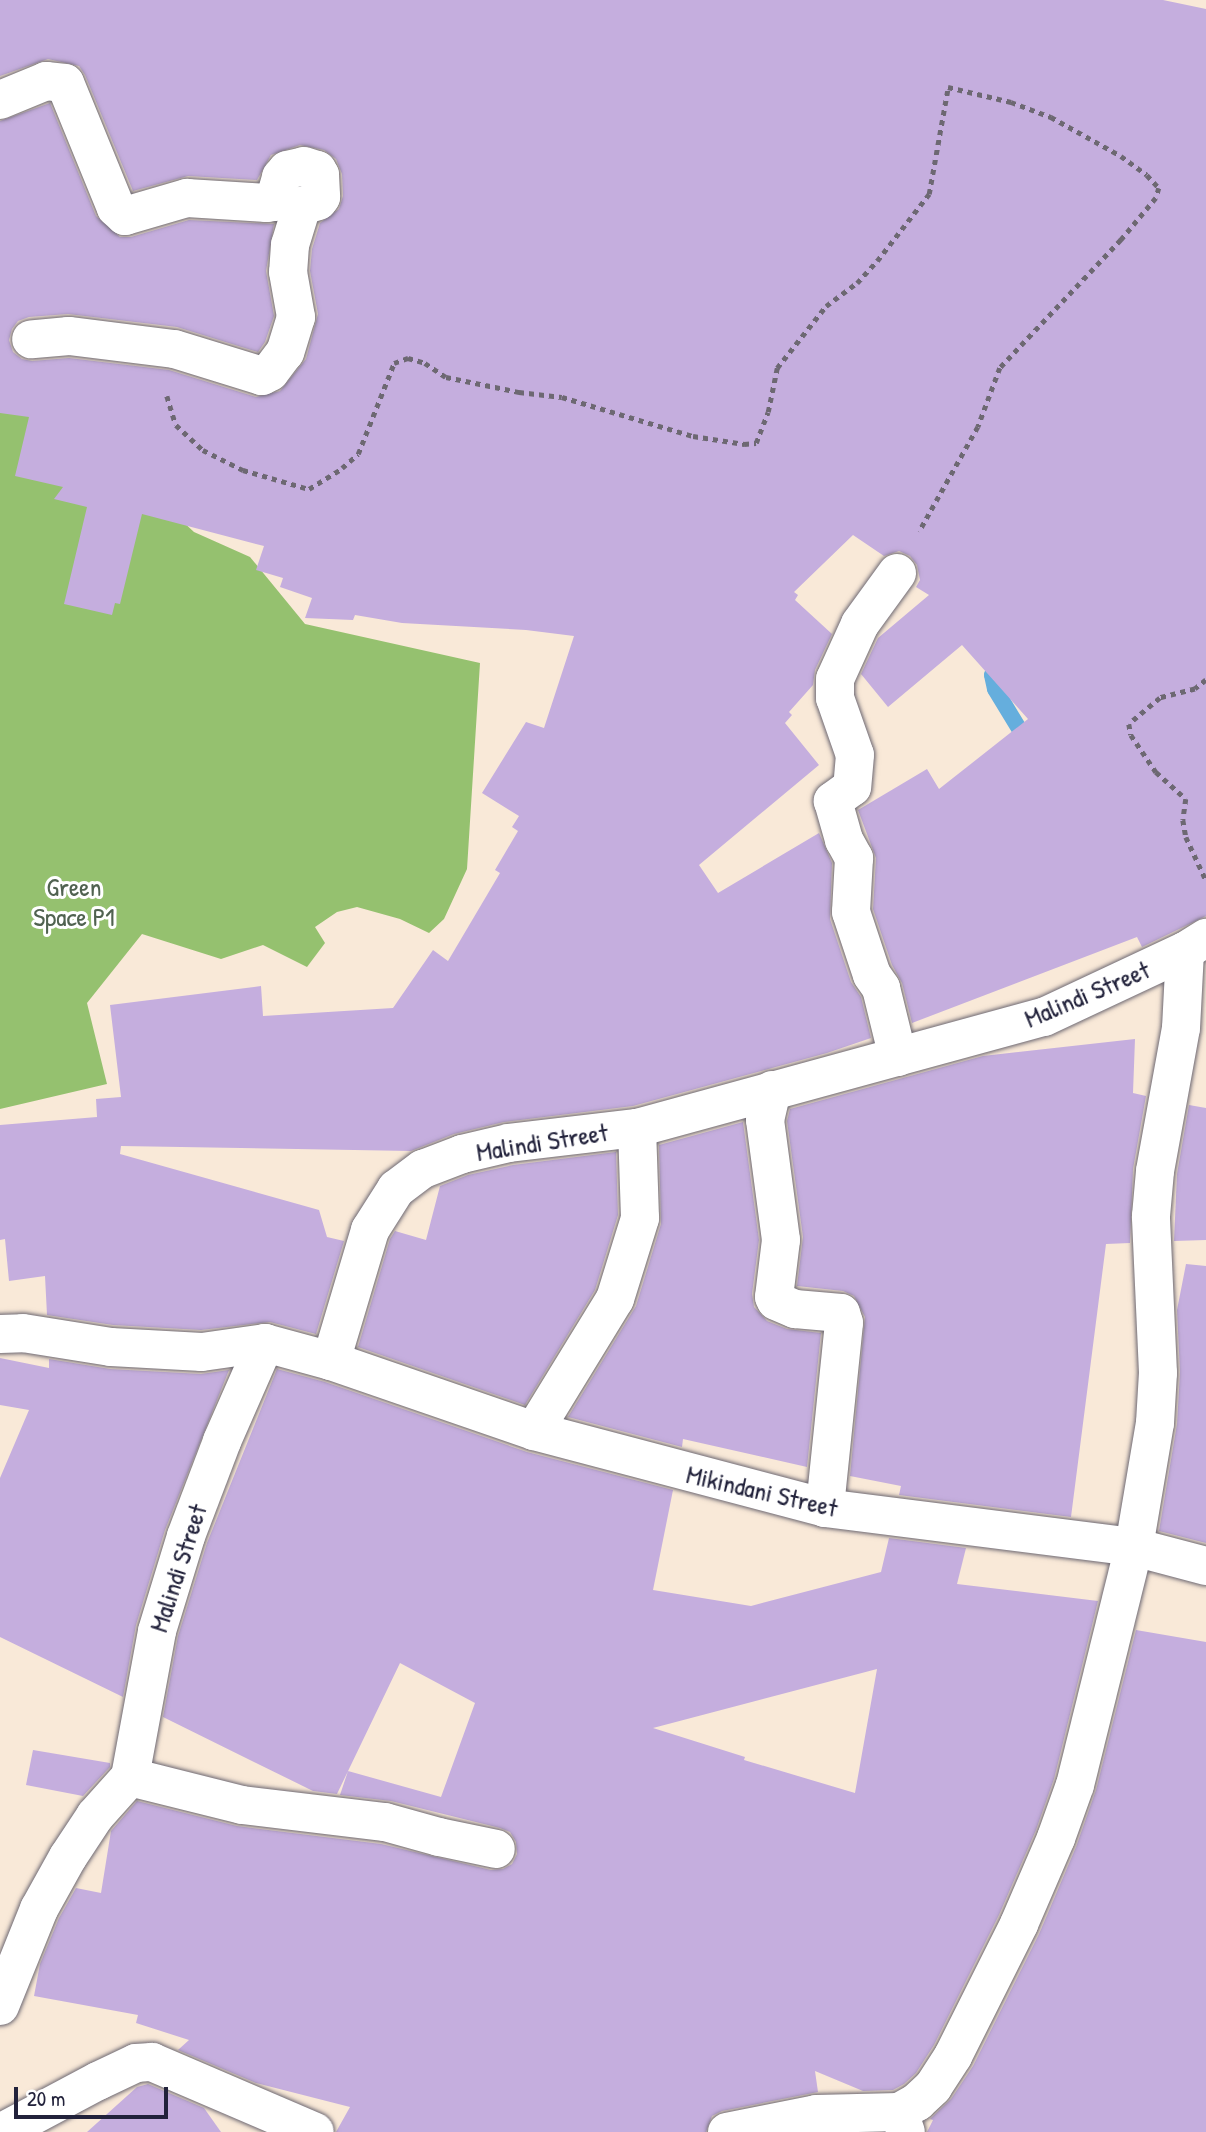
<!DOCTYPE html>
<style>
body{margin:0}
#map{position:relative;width:1206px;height:2132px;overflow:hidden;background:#f9e9d8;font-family:"Patrick Hand",sans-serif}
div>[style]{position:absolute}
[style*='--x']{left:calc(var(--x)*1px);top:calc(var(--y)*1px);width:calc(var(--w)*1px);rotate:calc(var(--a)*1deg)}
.green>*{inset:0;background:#95c16f}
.stream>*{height:16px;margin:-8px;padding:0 8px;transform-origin:8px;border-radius:8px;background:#65aedd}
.building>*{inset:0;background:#c5aede}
.path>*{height:4.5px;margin-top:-2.25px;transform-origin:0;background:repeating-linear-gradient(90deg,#6d6872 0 5px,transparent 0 10px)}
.roads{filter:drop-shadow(0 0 2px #6d6872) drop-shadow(0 0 2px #6d6872)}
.minor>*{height:38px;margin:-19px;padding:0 19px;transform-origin:19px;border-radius:19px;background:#fff}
span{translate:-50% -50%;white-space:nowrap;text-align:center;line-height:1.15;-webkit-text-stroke:6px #fff;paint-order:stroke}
.park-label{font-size:26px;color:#506250}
.street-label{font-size:26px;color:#22223b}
.scale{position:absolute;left:14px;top:2087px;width:154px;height:32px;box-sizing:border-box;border:4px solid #22223b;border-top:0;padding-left:9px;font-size:21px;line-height:24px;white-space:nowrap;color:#22223b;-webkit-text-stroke:5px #fff;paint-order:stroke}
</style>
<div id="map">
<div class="green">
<div style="clip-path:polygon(0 398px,115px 459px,194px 532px,250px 557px,305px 624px,480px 663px,467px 869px,444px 919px,429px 933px,400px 919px,357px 907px,337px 912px,315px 927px,325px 943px,307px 967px,263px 945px,221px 959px,142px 934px,87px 1003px,107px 1084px,0 1109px)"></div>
</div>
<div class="stream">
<div style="--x:1003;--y:666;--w:14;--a:141"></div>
<div style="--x:992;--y:675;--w:14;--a:78"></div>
<div style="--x:995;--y:689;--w:66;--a:58.7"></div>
</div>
<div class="building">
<div style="clip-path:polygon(0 0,1163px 0,1206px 9px,1206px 916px,1142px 947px,1137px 937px,912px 1023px,902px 983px,892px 965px,873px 909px,876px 858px,858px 810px,927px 769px,939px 789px,1028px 719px,962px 645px,888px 707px,861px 674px,878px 638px,929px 595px,916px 587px,920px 580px,917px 565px,910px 556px,899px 551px,884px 556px,853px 535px,794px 592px,798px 595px,795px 600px,832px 634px,815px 670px,813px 685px,789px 712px,792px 715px,785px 723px,819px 765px,699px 865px,718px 893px,819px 833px,832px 863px,830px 919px,851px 982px,861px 997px,871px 1038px,827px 1053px,633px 1106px,504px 1122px,454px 1134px,411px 1151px,121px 1146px,120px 1154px,319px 1210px,327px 1237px,344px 1241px,316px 1334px,270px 1322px,201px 1330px,113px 1325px,47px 1315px,45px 1276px,9px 1281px,5px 1239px,0 1240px,0 1125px,97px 1117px,96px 1099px,121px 1097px,110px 1005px,261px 986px,263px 1016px,393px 1008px,433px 950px,448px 961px,500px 873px,495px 870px,518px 831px,512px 827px,519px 816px,482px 793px,526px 722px,544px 728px,574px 636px,526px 630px,402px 623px,355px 615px,353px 620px,305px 618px,312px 598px,280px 587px,283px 578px,256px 570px,264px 546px,142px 514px,120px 604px,115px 603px,112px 615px,64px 604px,87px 507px,54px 499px,63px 487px,15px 476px,29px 417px,0 413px,0 121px,50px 103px,96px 216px,120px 237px,131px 237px,189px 220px,274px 224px,266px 271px,274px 316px,265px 342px,258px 352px,177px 327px,68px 314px,29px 317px,18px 321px,12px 329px,9px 340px,13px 352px,22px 359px,32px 361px,69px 358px,169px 370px,256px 397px,280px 391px,306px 359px,318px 314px,310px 271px,312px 249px,320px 223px,339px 209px,343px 196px,342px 174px,336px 159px,324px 150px,300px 145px,271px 155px,257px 180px,188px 176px,133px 191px,85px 75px,79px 66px,48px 59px,0 76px)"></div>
<div style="clip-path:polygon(1135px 1039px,1133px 1093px,1146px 1096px,1133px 1169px,1130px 1243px,1106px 1244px,1071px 1517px,899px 1495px,901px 1486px,850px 1476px,865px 1317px,854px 1296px,843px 1291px,797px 1286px,803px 1237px,787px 1121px,790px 1109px,983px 1056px)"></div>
<div style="clip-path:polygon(1189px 1105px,1206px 1108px,1206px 1240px,1174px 1241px,1177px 1174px)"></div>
<div style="clip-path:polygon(743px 1122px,759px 1240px,752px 1294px,754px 1307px,767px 1321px,787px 1329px,821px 1333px,807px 1467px,683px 1439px,682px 1447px,568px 1417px,636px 1306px,661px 1224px,659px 1145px)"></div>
<div style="clip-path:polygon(616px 1152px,618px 1215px,595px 1290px,525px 1405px,358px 1347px,390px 1239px,395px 1231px,426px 1240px,440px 1186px,468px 1175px,513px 1165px)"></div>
<div style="clip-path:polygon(1186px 1264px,1206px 1266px,1206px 1543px,1159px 1531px,1177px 1424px,1180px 1372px,1177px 1310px)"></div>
<div style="clip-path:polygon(0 1358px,49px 1368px,49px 1359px,110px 1369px,201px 1374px,229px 1370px,165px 1530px,136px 1625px,123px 1697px,0 1637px,0 1478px,29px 1410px,0 1405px)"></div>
<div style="clip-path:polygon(evenodd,277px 1369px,325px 1382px,527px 1452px,673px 1490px,653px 1590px,751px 1606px,881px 1572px,889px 1538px,966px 1548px,957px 1584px,1098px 1601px,1054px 1779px,1036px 1830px,999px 1915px,934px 2045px,916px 2073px,904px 2084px,893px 2090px,863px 2091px,815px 2071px,818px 2092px,722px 2111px,712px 2116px,706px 2132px,336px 2132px,350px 2107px,256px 2083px,178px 2050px,189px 2040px,136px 2023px,138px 2015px,34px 1996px,40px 1964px,59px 1918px,76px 1888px,101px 1893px,111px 1831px,137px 1801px,237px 1826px,381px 1844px,491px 1870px,503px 1869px,512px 1864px,517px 1854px,516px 1842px,510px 1832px,500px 1828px,391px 1801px,340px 1795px,348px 1771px,441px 1797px,475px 1703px,400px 1663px,337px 1794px,313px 1791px,163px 1717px,178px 1636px,207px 1543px,277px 1369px,877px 1669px,855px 1793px,744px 1760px,745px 1757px,653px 1728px,877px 1669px)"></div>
<div style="clip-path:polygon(1136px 1630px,1206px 1642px,1206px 2132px,927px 2132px,933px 2120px,930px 2119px,951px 2099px,973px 2066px,1039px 1934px,1076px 1847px,1096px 1790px)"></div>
<div style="clip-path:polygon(33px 1750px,110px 1763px,110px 1767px,83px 1796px,26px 1785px)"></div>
<div style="clip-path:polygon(148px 2084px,204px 2108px,221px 2132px,87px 2132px,137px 2087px)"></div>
</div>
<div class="path">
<div style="--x:167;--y:396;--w:30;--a:73"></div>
<div style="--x:176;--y:425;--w:37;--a:43"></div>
<div style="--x:203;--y:450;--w:45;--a:26.6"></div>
<div style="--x:243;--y:470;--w:69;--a:16.1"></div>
<div style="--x:309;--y:489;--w:39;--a:-32"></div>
<div style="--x:342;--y:468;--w:21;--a:-41"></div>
<div style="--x:358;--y:454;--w:98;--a:-68.4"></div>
<div style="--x:394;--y:363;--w:15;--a:-20"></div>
<div style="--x:408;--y:358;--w:18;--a:16"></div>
<div style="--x:425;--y:363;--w:25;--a:34"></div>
<div style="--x:446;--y:377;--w:75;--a:11.6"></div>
<div style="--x:519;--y:392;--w:43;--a:6.6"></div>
<div style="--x:562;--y:397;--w:137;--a:16.6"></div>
<div style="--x:693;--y:436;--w:52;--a:8.9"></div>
<div style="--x:744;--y:444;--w:12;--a:-5"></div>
<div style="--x:756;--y:443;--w:33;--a:-69"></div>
<div style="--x:768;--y:412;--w:45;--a:-78.4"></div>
<div style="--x:777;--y:368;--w:79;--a:-51.7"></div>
<div style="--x:826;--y:306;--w:39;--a:-37"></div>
<div style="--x:857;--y:283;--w:30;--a:-48"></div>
<div style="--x:877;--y:261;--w:85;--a:-52.2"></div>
<div style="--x:929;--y:194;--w:109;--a:-79.9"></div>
<div style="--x:948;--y:87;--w:65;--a:13.4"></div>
<div style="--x:1011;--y:102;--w:43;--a:20.6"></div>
<div style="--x:1051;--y:117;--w:80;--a:29.1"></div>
<div style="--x:1121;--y:156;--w:32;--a:36"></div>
<div style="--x:1147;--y:175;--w:18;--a:47"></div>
<div style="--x:1159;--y:188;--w:10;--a:107"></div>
<div style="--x:1156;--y:198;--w:55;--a:129.8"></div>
<div style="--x:1121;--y:240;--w:176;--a:133.4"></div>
<div style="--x:1000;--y:368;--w:63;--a:110.4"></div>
<div style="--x:978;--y:427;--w:120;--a:119.3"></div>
<div style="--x:1206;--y:680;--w:14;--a:141"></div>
<div style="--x:1195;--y:689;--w:36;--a:166"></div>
<div style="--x:1160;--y:698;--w:40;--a:140"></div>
<div style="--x:1129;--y:724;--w:11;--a:80"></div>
<div style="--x:1131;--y:735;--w:45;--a:56"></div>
<div style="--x:1156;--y:772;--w:40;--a:42"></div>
<div style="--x:1186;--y:799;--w:21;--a:98"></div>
<div style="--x:1183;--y:820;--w:17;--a:80"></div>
<div style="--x:1186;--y:837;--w:47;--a:65.1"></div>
</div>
<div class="roads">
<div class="minor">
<div style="--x:0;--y:100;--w:50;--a:-22.4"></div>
<div style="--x:46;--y:81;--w:19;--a:6"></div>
<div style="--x:65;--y:83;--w:135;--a:67.8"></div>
<div style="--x:116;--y:208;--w:12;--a:42"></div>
<div style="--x:125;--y:216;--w:65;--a:-16.2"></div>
<div style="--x:187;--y:198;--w:80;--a:3.6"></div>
<div style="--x:267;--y:203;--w:7;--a:-8"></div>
<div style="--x:274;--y:202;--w:26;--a:-74"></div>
<div style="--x:281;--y:177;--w:9;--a:-49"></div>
<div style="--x:287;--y:170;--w:17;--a:-13"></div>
<div style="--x:304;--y:166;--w:14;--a:17"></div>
<div style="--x:317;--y:170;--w:6;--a:59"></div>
<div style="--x:320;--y:175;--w:22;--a:87"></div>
<div style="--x:321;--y:197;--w:5;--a:127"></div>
<div style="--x:318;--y:201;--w:17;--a:163"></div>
<div style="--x:302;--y:206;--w:41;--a:107.1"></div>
<div style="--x:290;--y:245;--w:27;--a:94"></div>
<div style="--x:288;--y:272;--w:46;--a:79.9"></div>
<div style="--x:296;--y:317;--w:37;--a:107"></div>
<div style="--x:285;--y:352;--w:25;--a:127"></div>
<div style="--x:270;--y:372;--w:9;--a:153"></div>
<div style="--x:262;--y:376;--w:92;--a:-162.9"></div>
<div style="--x:174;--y:349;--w:106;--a:-172.9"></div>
<div style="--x:69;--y:336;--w:38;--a:175"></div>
<div style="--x:897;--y:573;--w:63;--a:126"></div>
<div style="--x:860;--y:624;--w:60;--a:114.4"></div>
<div style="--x:835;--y:679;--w:19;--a:90"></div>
<div style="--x:835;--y:698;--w:60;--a:70.7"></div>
<div style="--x:855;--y:755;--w:32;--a:95"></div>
<div style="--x:852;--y:787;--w:24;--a:144"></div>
<div style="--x:833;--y:801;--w:41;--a:74.2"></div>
<div style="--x:844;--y:840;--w:21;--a:61"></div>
<div style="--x:854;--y:858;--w:54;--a:93.2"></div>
<div style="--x:851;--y:912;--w:66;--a:71.6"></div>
<div style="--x:872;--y:975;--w:16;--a:55"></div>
<div style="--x:881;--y:988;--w:71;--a:76.2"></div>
<div style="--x:772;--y:1090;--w:31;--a:103"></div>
<div style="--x:765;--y:1120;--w:121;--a:82.4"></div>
<div style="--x:781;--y:1240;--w:57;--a:97"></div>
<div style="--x:774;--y:1297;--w:4;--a:63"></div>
<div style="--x:776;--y:1301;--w:21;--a:23"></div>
<div style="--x:795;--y:1309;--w:46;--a:5"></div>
<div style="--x:841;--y:1313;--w:10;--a:73"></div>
<div style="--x:844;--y:1323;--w:186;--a:95.9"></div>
<div style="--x:0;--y:1334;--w:23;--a:-2"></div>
<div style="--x:23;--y:1333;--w:89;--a:9"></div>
<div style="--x:111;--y:1347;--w:91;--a:3.1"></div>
<div style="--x:202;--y:1352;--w:64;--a:-8.1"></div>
<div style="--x:331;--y:1361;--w:215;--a:19"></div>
<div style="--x:534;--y:1431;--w:301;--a:14.8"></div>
<div style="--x:825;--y:1508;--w:311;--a:7.2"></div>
<div style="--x:1134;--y:1547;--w:74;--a:14.8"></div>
<div style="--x:534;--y:1431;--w:155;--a:-58.5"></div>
<div style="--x:615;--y:1299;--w:85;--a:-72.8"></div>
<div style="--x:640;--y:1218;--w:90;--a:-91.9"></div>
<div style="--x:130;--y:1777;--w:148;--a:-79.5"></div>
<div style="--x:157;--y:1631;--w:99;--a:-73"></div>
<div style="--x:186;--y:1536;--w:102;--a:-69.2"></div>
<div style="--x:222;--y:1441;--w:107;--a:-66.3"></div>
<div style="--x:265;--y:1343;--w:68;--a:15.3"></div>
<div style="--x:331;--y:1361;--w:137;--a:-73.4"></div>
<div style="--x:370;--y:1230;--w:49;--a:-57.6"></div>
<div style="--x:396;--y:1189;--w:34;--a:-37"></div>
<div style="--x:423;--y:1169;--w:42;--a:-21"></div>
<div style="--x:462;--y:1154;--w:48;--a:-13.2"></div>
<div style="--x:509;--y:1143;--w:129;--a:-6.7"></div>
<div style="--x:637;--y:1128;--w:422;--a:-15.3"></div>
<div style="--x:1044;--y:1017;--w:156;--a:-25.1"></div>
<div style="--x:1185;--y:951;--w:25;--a:-32"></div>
<div style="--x:0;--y:2006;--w:105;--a:-68.1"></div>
<div style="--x:39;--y:1909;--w:60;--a:-60.9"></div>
<div style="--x:68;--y:1857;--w:49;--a:-56.6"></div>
<div style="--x:95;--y:1816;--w:52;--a:-48.1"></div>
<div style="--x:130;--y:1777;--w:115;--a:14"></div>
<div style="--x:242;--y:1805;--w:144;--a:6.8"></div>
<div style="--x:385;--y:1822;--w:56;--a:15.5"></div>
<div style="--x:439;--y:1837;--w:58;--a:11.9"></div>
<div style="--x:899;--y:2112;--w:21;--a:-29"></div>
<div style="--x:917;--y:2102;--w:22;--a:-43"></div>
<div style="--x:933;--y:2087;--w:37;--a:-57"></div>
<div style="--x:953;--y:2056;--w:148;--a:-63.4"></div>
<div style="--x:1019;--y:1924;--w:94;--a:-66.7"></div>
<div style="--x:1056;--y:1838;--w:56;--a:-70.3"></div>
<div style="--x:1075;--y:1785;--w:245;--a:-76.1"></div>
<div style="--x:1134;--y:1547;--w:126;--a:-80.4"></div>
<div style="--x:1155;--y:1423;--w:50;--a:-86.6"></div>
<div style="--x:1158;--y:1373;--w:157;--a:-92.6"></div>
<div style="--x:1151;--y:1216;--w:45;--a:-84.9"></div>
<div style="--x:1155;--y:1171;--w:145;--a:-79.7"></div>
<div style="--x:1181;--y:1028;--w:77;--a:-87"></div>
<div style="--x:2;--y:2132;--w:109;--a:-28"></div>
<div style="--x:98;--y:2081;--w:42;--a:-25.3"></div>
<div style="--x:136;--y:2063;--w:16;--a:-4"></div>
<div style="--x:152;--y:2062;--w:177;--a:23.2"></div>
<div style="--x:727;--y:2132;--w:91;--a:-11.4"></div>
<div style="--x:816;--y:2114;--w:83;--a:-1.4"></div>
<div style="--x:899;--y:2112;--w:21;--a:71"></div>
</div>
</div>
<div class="park-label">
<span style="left:74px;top:902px">Green<br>Space P1</span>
</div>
<div class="street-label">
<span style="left:1087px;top:994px;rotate:-23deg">Malindi Street</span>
<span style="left:542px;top:1142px;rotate:-9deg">Malindi Street</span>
<span style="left:762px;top:1491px;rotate:13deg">Mikindani Street</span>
<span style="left:178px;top:1568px;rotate:-72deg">Malindi Street</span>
</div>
<div class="scale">20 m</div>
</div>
